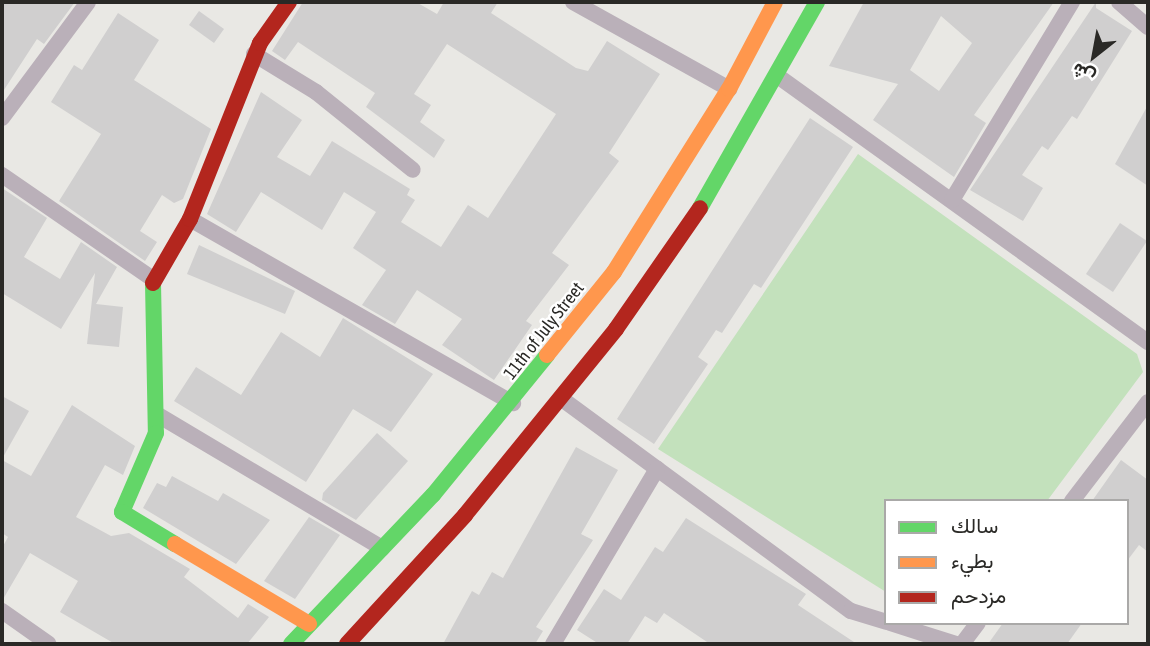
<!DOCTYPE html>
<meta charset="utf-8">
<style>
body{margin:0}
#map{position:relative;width:1150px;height:646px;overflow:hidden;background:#e9e8e4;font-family:"Asap Condensed",Vazirmatn,sans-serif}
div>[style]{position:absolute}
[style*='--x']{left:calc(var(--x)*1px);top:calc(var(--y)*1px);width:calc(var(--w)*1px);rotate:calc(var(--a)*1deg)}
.green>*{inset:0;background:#c3e1bc}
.building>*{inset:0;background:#d0cfcf}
.street>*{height:16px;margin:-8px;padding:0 8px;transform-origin:8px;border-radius:8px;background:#bab0b9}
.fast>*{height:16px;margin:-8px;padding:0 8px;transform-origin:8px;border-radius:8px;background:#63d668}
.slow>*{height:16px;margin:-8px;padding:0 8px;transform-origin:8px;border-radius:8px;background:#ff974d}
.jam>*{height:16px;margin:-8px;padding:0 8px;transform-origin:8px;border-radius:8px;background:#b3261e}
span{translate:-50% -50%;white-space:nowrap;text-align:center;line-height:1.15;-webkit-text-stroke:5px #fff;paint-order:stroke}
.street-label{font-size:18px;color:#2a2926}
.frame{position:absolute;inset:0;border:4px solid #2a2926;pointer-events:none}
.legend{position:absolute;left:884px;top:499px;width:245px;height:126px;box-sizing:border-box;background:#fff;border:2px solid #aaa9a8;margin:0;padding:9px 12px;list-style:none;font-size:21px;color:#2a2926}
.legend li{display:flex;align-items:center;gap:14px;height:35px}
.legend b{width:35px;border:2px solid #aaa9a8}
.north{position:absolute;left:1059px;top:21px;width:70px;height:70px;-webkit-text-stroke:5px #fff;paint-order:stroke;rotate:211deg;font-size:19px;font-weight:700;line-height:28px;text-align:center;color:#2a2926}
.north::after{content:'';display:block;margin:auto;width:24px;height:32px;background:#2a2926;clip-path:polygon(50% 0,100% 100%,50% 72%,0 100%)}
</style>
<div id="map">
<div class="green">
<div style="clip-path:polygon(858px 154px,1137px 354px,1143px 372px,1047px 501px,886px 501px,886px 592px,658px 449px)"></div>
</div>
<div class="building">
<div style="clip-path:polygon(2px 2px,75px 2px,44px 44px,37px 39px,2px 93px)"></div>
<div style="clip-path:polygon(303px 2px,416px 2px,437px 14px,444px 2px,498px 2px,491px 13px,576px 68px,588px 71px,607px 41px,660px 74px,609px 153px,619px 161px,552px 253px,569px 265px,526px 321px,532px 325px,494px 380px,442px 345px,462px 319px,417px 290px,395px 324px,362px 305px,386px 270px,353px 248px,376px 212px,344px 192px,322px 230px,261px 192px,236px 232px,207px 214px,261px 92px,302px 120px,277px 157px,310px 176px,332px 141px,410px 189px,407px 195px,415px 200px,401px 222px,441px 247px,468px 205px,488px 218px,556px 114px,447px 44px,414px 94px,431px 105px,420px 122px,445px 140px,434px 158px,366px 107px,375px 93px,298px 42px,285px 60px,272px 51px)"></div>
<div style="clip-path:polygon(evenodd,864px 2px,1054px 2px,974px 115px,986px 123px,954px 177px,873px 120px,898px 84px,829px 66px,864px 2px,941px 16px,972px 43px,939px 91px,910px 70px,941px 16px)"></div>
<div style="clip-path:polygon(1096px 2px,1096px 8px,1132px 31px,1077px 119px,1072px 116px,1048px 150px,1042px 146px,1022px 175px,1043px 188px,1023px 221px,970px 190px)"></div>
<div style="clip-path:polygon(199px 11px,224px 29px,214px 43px,189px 25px)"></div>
<div style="clip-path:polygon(118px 13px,159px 40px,134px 80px,211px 129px,183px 199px,174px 203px,162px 195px,140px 231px,157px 242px,145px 261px,59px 201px,101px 134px,51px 102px,74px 65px,82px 70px)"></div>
<div style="clip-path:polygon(1148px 105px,1148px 186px,1115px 164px)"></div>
<div style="clip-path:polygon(810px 118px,853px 147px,761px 288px,754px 284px,722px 333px,716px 330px,698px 357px,708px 364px,654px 444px,617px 419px)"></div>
<div style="clip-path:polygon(2px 188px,47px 218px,24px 257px,60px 279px,81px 242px,117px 267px,96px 304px,123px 307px,119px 347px,87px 344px,95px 273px,61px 329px,2px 293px)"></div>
<div style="clip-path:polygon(1120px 223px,1147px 241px,1113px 292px,1086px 274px)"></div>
<div style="clip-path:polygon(199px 245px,295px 291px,285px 314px,187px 274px)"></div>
<div style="clip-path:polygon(343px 318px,433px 374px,391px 432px,353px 409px,306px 482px,174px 401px,196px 367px,241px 395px,281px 332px,320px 357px)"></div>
<div style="clip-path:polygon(2px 396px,29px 411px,2px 459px)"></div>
<div style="clip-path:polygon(72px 405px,135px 446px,123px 475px,105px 465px,76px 517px,111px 536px,129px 533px,190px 569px,184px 577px,238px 618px,248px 604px,269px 617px,247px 644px,115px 644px,60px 612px,78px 581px,30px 553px,2px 601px,2px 548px,8px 537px,2px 533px,2px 460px,31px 476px)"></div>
<div style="clip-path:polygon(377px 433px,408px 461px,356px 520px,322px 500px,323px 493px)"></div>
<div style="clip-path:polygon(576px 447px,618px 470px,581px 534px,593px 540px,536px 627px,543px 631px,535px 644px,443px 644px,472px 591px,479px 595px,492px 572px,503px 578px)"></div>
<div style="clip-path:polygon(1121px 460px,1148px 480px,1148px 552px,1139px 545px,1127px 561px,1127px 501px,1092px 501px)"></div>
<div style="clip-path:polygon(172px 476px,218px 501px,223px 493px,270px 520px,236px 564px,143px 508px,157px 483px,166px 487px)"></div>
<div style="clip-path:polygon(309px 517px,340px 535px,295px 599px,264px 581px)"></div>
<div style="clip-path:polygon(686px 518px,806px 594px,798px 605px,857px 644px,710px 644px,664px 613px,657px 623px,645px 616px,627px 644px,599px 644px,577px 630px,604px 589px,621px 600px,655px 547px,663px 552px)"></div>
<div style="clip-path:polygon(1003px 623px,1082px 623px,1067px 644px,988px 644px)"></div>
</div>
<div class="street">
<div style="--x:573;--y:2;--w:179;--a:29.1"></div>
<div style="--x:1119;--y:2;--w:38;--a:41"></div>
<div style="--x:254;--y:54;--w:73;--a:31.5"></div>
<div style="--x:316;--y:92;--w:124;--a:38.8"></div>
<div style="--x:779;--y:77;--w:454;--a:35.7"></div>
<div style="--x:2;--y:118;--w:144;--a:-53.4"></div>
<div style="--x:2;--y:175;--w:183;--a:34.6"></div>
<div style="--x:952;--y:200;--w:232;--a:-58.8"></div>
<div style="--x:190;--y:219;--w:372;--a:29.7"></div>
<div style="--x:562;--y:399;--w:358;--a:36.3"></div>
<div style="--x:851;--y:611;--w:37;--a:17"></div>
<div style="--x:158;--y:415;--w:261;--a:30.7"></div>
<div style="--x:1072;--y:501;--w:125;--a:-52.5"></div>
<div style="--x:2;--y:611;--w:57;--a:35.1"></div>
<div style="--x:890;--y:623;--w:69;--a:17.7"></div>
<div style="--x:553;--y:644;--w:204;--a:-59.3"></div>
<div style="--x:962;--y:644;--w:26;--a:-53"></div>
</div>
<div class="fast">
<div style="--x:700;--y:208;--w:237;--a:-60.4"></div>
<div style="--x:153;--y:283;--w:150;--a:88.9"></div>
<div style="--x:156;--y:433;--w:86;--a:113.3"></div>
<div style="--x:122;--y:512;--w:62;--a:31.1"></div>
<div style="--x:291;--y:644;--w:206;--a:-46.4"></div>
<div style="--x:433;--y:495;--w:181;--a:-50.8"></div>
</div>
<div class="slow">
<div style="--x:547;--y:355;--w:107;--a:-51.1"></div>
<div style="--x:614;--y:272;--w:216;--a:-57.9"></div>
<div style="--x:729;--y:89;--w:98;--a:-62.1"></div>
<div style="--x:175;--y:544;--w:156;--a:30.8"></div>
</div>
<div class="jam">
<div style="--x:153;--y:283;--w:74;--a:-60"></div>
<div style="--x:190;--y:219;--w:189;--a:-68.3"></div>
<div style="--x:260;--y:43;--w:50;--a:-54.7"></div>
<div style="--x:347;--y:644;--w:175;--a:-47.5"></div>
<div style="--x:465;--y:515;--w:240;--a:-50.9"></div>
<div style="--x:616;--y:329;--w:147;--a:-55.2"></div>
</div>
<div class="street-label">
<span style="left:544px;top:331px;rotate:-52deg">11th of July Street</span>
</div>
<div class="frame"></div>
<ul class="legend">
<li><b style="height:9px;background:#63d668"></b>سالك</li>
<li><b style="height:9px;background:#ff974d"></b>بطيء</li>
<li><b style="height:9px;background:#b3261e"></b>مزدحم</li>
</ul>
<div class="north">ش</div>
</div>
